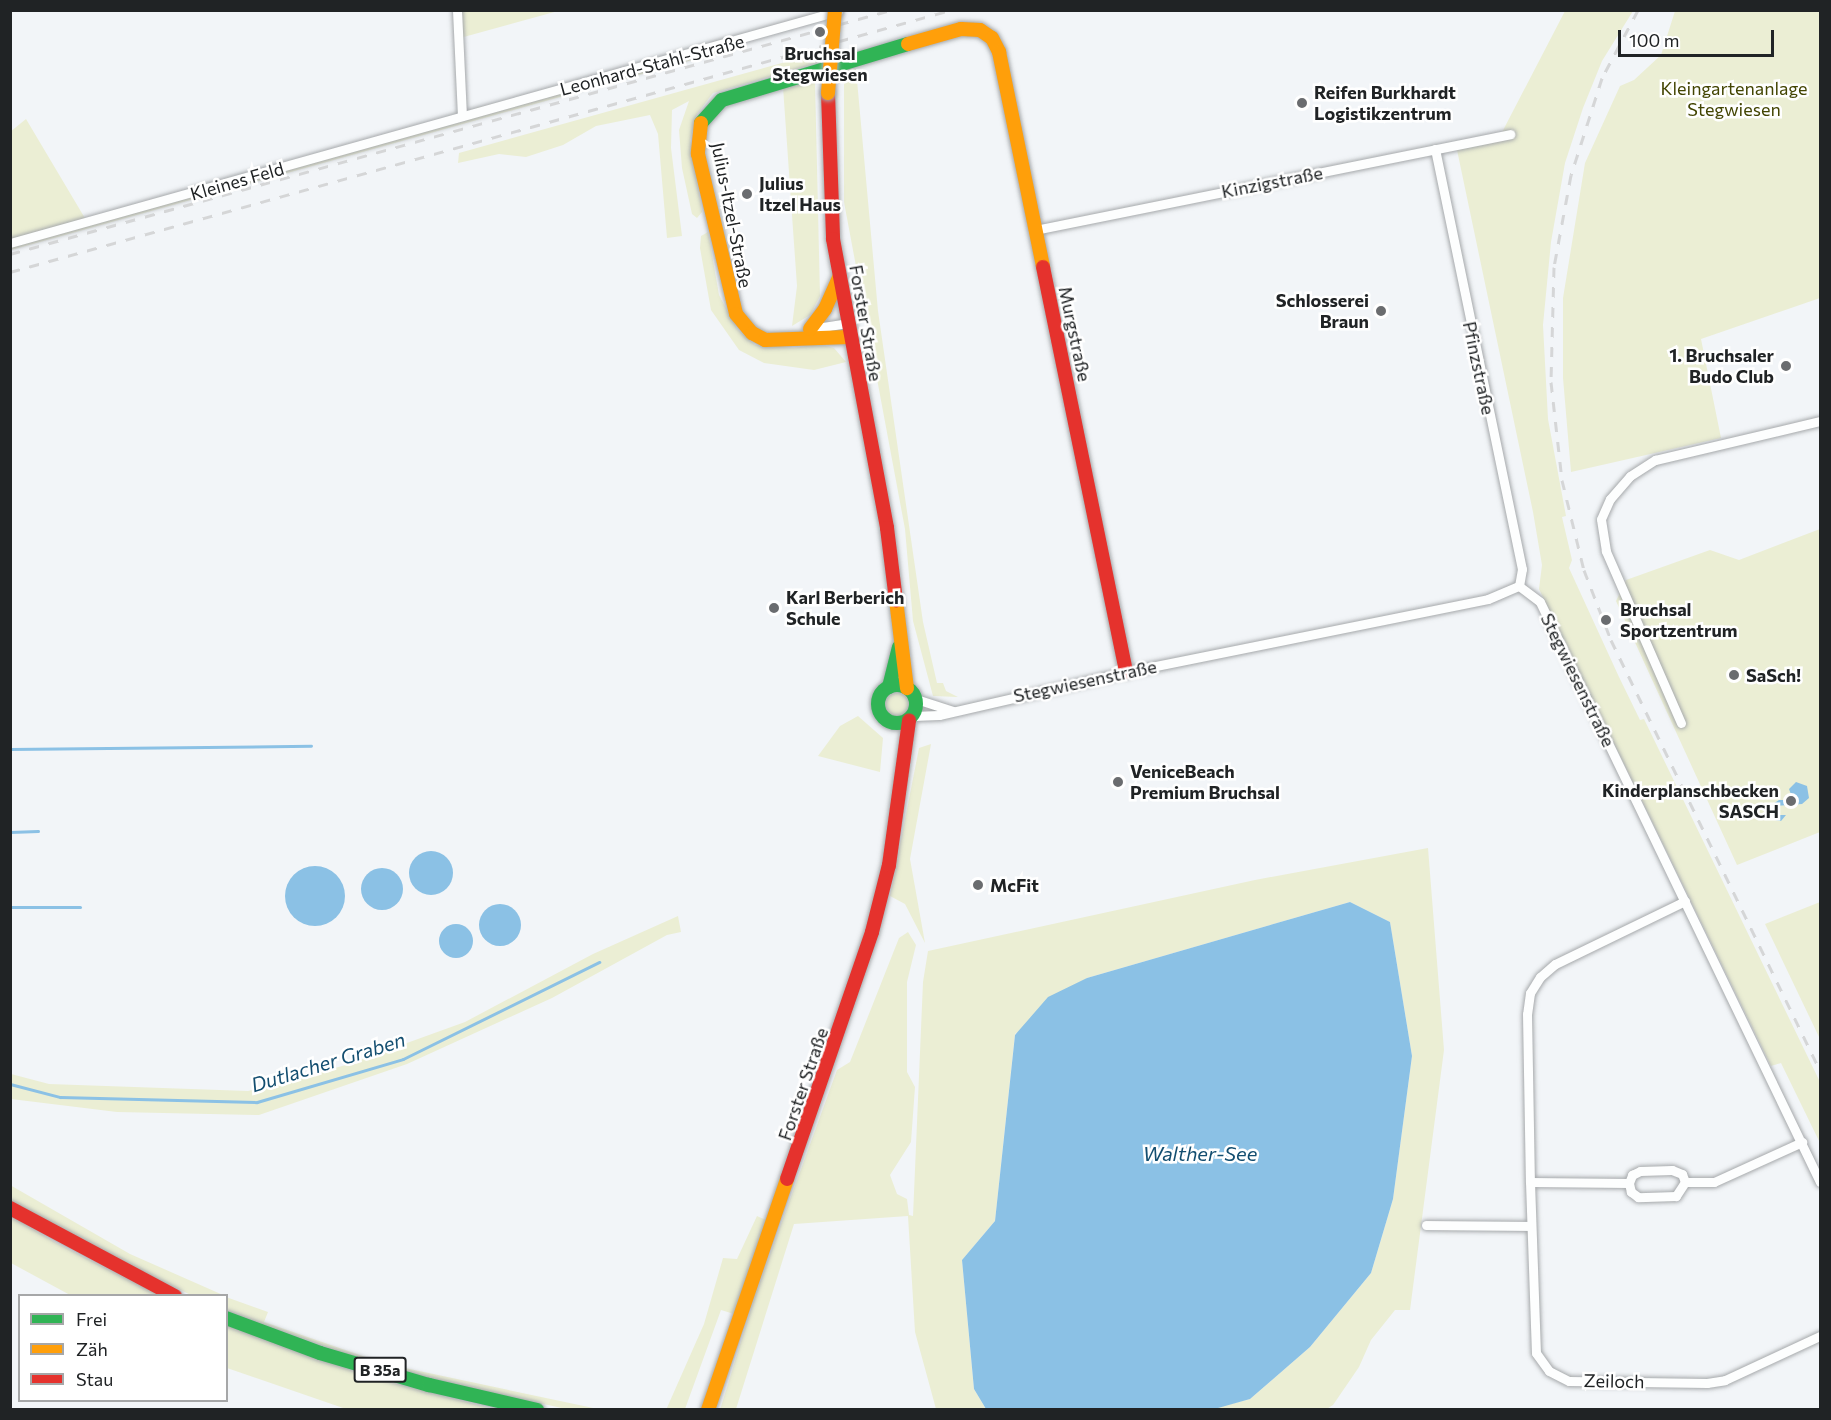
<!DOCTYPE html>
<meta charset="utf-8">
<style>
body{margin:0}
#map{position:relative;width:1831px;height:1420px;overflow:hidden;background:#f2f5f8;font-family:Commissioner,sans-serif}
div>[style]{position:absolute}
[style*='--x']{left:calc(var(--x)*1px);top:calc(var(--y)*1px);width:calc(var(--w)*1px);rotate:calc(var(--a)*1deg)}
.green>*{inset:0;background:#ebeed4}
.round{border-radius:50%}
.water>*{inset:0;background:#8bc1e5}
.stream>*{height:3px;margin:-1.5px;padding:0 1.5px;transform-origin:1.5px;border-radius:1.5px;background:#8bc1e5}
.roads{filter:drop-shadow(0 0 2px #a6a9ab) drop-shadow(0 0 2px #a6a9ab)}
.street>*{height:9px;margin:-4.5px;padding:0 4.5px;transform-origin:4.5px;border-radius:4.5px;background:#fdfefe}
.fast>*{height:14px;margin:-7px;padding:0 7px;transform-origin:7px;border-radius:7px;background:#30b455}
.fast>.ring{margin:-7px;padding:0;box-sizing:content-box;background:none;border:14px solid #30b455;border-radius:50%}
.slow>*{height:14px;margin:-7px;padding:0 7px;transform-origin:7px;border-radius:7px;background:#ff9f0a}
.jam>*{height:14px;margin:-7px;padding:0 7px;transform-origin:7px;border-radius:7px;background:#e5322d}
.rail>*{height:3px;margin-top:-1.5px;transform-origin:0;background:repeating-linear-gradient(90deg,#d5d6d7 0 10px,transparent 0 20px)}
.bridges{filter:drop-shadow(0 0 2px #a6a9ab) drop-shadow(0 0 2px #a6a9ab)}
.slow-bridge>*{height:14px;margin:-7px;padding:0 7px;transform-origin:7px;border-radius:7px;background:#ff9f0a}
.dots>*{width:16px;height:16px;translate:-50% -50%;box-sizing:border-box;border:3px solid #fff;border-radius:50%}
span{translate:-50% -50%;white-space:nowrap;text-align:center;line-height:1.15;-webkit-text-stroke:5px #fff;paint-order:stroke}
.shield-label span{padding:2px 4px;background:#fff;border:2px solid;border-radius:4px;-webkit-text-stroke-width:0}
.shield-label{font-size:16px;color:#202325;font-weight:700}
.poi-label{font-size:18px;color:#202325;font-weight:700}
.left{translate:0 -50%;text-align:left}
.right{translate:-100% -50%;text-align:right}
.street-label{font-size:18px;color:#202325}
.park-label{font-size:18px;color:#434503}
.water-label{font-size:20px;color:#134e70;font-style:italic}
.frame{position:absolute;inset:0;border:12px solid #202325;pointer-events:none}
.legend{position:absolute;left:18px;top:1294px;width:210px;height:108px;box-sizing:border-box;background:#fff;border:2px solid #a6a7a8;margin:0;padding:8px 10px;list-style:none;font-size:18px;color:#202325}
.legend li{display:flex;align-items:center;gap:12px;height:30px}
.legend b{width:30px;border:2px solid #a6a7a8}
.scale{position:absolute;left:1618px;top:30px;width:156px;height:27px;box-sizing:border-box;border:3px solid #202325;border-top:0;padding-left:8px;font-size:18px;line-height:21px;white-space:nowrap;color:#202325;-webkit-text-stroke:4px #fff;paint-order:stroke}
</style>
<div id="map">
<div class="green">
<div style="clip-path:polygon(460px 11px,558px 11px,460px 38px)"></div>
<div style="clip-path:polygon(1565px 11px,1633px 11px,1602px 61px,1583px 108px,1565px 163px,1551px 242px,1543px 325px,1548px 419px,1566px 516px,1562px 517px,1572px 560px,1569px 568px,1619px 677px,1640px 720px,1644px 719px,1820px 1082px,1820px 1143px,1781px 1063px,1771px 1066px,1539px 589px,1542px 565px,1533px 512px,1457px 150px,1498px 140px)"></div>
<div style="clip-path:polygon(1675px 11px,1820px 11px,1820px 298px,1701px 339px,1721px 438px,1571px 472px,1563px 378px,1563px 298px,1585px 163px,1620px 86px,1634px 80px,1661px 55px)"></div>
<div style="clip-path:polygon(719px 45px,721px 52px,11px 250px,10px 132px,26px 119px,89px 225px,463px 118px,476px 108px)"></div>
<div style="clip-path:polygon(818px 53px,817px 63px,713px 93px,697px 114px,690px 140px,702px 212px,697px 218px,692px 214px,682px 168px,679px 130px,689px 101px,672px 110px,671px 148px,682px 236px,667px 238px,658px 134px,650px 115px,596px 126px,563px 145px,526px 157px,499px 154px,458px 163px,459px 153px)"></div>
<div style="clip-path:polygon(844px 69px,856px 69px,878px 311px,923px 622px,937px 683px,943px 683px,946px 691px,958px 697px,933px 696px,913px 621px,905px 529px,844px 202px)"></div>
<div style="clip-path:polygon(815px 81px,820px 296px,810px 315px,792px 326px,797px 286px,783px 87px)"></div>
<div style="clip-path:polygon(708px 232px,719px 295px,737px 329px,755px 345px,794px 348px,819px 344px,834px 348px,846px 362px,814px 370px,764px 363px,739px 350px,711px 310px,700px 248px,701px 236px)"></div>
<div style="clip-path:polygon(1820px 529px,1820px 832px,1737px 865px,1616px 601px,1626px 580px,1710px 550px,1739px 560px)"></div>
<div class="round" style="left:885px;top:693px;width:24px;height:24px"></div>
<div style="clip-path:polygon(858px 716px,883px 738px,880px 772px,818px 756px,840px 726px)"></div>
<div style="clip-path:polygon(931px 744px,910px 859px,925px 943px,905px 904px,890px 896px,919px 748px)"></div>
<div style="clip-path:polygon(1428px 848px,1444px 1050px,1410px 1310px,1395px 1310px,1371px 1340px,1359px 1367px,1333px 1405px,1325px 1410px,1211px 1409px,1250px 1399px,1310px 1347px,1371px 1273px,1393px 1199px,1412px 1056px,1390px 922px,1350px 902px,1087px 978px,1015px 1034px,995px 1221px,962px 1260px,974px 1389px,986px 1409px,936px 1409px,915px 1332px,908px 1216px,794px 1224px,736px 1409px,720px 1410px,755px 1296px,837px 1070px,850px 1062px,899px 938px,908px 932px,916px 945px,907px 982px,907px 1072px,915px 1087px,911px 1142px,890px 1175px,897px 1194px,907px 1199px,909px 1215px,913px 1216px,923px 982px,928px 951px,1255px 880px)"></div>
<div style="clip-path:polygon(1820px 902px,1820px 1039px,1765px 924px)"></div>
<div style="clip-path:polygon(678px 916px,681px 932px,667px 935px,552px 998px,407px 1064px,259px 1115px,117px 1112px,11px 1099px,11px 1074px,49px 1084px,248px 1091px,346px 1065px,465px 1022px,593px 954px)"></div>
<div style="clip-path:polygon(10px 1185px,130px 1254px,223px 1295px,191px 1295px,119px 1261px,11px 1201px)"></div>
<div style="clip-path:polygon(10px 1215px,56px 1243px,159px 1295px,70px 1295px,11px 1263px)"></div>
<div style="clip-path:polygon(757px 1216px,768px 1221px,734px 1314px,721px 1310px,685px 1409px,666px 1410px,704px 1324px,723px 1258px,737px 1259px)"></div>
<div style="clip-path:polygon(226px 1297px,268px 1312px,264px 1322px,386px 1364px,598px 1409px,566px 1409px,388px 1369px,227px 1311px)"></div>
<div style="clip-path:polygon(226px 1325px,367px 1376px,493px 1409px,346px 1409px,227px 1368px)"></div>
</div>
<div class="water">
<div style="clip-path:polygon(1796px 782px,1807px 786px,1809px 798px,1802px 804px,1776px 806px,1774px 815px,1786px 815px,1781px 821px,1775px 820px,1771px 816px,1773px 804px,1779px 800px,1793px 800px,1789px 789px)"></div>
<div class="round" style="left:409px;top:851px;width:44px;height:44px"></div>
<div class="round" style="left:285px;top:866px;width:60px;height:60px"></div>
<div class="round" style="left:361px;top:868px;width:42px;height:42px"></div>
<div style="clip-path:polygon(1350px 902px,1390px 922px,1412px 1056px,1393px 1199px,1371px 1273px,1310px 1347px,1250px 1399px,1211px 1410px,986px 1409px,974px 1389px,962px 1260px,995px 1221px,1015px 1035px,1048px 997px,1087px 978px)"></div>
<div class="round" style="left:479px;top:904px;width:42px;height:42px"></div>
<div class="round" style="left:439px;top:924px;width:34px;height:34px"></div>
</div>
<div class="stream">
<div style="--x:10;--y:749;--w:301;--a:-0.6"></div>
<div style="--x:10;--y:832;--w:28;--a:-2"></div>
<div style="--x:10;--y:907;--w:70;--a:0"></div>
<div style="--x:10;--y:1084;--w:52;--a:14.6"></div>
<div style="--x:60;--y:1097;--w:197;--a:1.5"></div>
<div style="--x:257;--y:1102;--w:152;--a:-16.4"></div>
<div style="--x:403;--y:1059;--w:219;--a:-26.3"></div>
</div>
<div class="roads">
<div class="street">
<div style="--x:457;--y:10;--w:106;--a:87.3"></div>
<div style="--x:1435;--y:149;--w:429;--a:78.3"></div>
<div style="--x:1522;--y:569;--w:17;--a:100"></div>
<div style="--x:1035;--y:230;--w:485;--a:-11.4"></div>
<div style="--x:10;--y:243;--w:860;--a:-15.65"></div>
<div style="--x:810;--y:329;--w:36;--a:-9"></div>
<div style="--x:1519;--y:586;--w:26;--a:37"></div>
<div style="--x:1540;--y:602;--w:644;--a:64.23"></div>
<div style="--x:916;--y:699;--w:39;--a:18"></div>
<div style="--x:913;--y:716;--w:26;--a:-2"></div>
<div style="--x:939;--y:715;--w:192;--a:-12.9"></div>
<div style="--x:1126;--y:672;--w:369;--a:-11.4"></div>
<div style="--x:1488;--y:599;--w:34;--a:-23"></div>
<div style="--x:1681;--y:723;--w:188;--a:-113.6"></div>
<div style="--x:1606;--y:551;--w:32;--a:-99"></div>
<div style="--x:1601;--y:519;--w:22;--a:-66"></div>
<div style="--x:1610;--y:499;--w:30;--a:-49"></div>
<div style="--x:1630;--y:476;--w:30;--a:-33"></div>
<div style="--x:1655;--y:460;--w:170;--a:-13.3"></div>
<div style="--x:1685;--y:901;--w:144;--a:154.1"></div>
<div style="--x:1555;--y:964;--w:20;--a:139"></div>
<div style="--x:1540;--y:977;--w:19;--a:122"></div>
<div style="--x:1530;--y:993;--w:21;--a:98"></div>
<div style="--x:1527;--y:1014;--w:168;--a:89"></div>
<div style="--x:1530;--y:1182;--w:171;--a:88"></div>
<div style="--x:1536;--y:1353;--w:22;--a:54"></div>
<div style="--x:1549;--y:1371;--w:22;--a:27"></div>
<div style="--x:1569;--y:1381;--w:138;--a:0.8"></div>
<div style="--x:1707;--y:1383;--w:18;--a:-9"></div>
<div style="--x:1725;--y:1380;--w:105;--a:-24.9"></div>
<div style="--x:1530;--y:1182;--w:99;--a:0.6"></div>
<div style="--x:1685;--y:1182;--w:17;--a:123"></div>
<div style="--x:1676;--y:1196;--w:38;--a:178"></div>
<div style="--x:1638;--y:1197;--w:9;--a:-144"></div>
<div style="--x:1631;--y:1192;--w:9;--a:-103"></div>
<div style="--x:1629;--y:1183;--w:9;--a:-69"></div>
<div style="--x:1632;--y:1175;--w:9;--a:-27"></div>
<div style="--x:1640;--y:1171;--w:32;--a:-2"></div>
<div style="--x:1672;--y:1170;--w:11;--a:22"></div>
<div style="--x:1682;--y:1174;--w:9;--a:69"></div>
<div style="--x:1685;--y:1182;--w:29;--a:0"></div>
<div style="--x:1714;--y:1182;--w:97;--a:-24.4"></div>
<div style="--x:1426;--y:1225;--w:105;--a:0.5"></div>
</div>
<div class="fast">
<div style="--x:701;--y:123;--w:31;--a:-48"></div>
<div style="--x:722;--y:100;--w:194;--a:-16.8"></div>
<div class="ring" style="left:878px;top:685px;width:24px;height:24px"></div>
<div style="--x:889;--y:687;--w:41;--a:-76"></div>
<div style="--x:226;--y:1318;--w:100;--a:20.4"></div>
<div style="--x:320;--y:1353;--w:114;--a:16.4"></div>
<div style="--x:429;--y:1385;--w:111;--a:13"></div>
</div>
<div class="slow">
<div style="--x:908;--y:44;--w:55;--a:-15.8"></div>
<div style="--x:961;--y:29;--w:19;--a:3"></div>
<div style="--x:980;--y:30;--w:14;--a:34"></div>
<div style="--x:992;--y:38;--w:16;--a:63"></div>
<div style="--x:999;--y:52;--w:219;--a:78.4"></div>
<div style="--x:701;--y:123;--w:31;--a:96"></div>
<div style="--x:698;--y:154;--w:164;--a:76.6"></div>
<div style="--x:736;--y:314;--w:25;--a:50"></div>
<div style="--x:752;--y:333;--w:15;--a:28"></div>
<div style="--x:765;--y:340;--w:84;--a:-2"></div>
<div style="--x:810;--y:329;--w:25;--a:-53"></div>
<div style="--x:825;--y:309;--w:35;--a:-66"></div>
<div style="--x:896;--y:600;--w:89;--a:82.9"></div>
<div style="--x:708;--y:1410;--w:244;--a:-71.1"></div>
</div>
<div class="jam">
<div style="--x:828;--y:93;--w:146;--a:88"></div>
<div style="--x:833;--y:239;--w:294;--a:79.4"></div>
<div style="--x:887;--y:528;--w:73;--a:82.9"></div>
<div style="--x:1043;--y:267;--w:413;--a:78.4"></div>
<div style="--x:787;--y:1179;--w:261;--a:-71"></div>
<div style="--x:872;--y:932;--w:69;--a:-75.8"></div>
<div style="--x:889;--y:865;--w:146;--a:-82.1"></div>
<div style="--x:10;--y:1208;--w:187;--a:28.1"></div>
</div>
</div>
<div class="rail">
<div style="--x:1638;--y:10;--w:77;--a:117.9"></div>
<div style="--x:1602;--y:78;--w:102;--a:107.7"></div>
<div style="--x:1571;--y:175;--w:94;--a:100.5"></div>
<div style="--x:1554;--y:267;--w:115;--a:91.5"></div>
<div style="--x:1551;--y:382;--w:99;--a:83.6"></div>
<div style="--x:1562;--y:480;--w:93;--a:76.3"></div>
<div style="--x:1584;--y:570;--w:75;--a:68.9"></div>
<div style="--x:1611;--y:640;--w:479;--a:64.1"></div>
<div style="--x:10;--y:254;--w:914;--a:-15.48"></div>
<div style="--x:10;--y:272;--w:977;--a:-15.56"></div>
</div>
<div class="bridges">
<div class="slow-bridge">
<div style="--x:828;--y:93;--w:83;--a:-85.2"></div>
</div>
</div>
<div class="dots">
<div style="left:820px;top:32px;background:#6a6c6f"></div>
<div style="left:1302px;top:103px;background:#6a6c6f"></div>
<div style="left:747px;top:194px;background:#6a6c6f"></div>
<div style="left:1381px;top:311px;background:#6a6c6f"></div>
<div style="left:1786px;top:366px;background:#6a6c6f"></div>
<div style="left:774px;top:608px;background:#6a6c6f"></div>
<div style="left:1606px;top:620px;background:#6a6c6f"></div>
<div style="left:1734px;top:675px;background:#6a6c6f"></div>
<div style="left:1118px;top:782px;background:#6a6c6f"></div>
<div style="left:1791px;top:801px;background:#6a6c6f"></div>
<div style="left:978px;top:885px;background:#6a6c6f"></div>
</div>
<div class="shield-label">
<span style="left:380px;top:1370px">B 35a</span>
</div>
<div class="poi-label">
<span style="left:820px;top:64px">Bruchsal<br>Stegwiesen</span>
<span class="left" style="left:1314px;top:103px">Reifen Burkhardt<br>Logistikzentrum</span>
<span class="left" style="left:759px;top:194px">Julius<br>Itzel Haus</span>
<span class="right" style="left:1369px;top:311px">Schlosserei<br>Braun</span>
<span class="right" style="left:1774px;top:366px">1. Bruchsaler<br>Budo Club</span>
<span class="left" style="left:786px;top:608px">Karl Berberich<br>Schule</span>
<span class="left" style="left:1620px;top:620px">Bruchsal<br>Sportzentrum</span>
<span class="left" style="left:1746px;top:675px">SaSch!</span>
<span class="left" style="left:1130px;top:782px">VeniceBeach<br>Premium Bruchsal</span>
<span class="right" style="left:1779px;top:801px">Kinderplanschbecken<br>SASCH</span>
<span class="left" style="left:990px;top:885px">McFit</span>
</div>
<div class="street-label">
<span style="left:652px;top:65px;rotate:-15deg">Leonhard-Stahl-Straße</span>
<span style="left:237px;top:181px;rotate:-16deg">Kleines Feld</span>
<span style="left:1272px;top:182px;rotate:-11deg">Kinzigstraße</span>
<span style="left:732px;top:215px;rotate:79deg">Julius-Itzel-Straße</span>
<span style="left:866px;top:323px;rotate:80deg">Forster Straße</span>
<span style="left:1075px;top:334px;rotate:78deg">Murgstraße</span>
<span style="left:1479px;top:368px;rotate:78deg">Pfinzstraße</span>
<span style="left:1578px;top:680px;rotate:64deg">Stegwiesenstraße</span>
<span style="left:1085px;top:681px;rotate:-12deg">Stegwiesenstraße</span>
<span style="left:803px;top:1084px;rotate:-71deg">Forster Straße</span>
<span style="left:1614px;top:1381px;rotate:1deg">Zeiloch</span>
</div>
<div class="park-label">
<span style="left:1734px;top:99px">Kleingartenanlage<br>Stegwiesen</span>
</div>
<div class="water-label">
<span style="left:328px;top:1062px;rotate:-17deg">Dutlacher Graben</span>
<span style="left:1200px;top:1153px">Walther-See</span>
</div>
<div class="frame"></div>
<ul class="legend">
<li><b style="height:8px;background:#30b455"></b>Frei</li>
<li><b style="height:8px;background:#ff9f0a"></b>Zäh</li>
<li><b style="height:8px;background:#e5322d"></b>Stau</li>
</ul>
<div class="scale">100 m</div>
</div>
